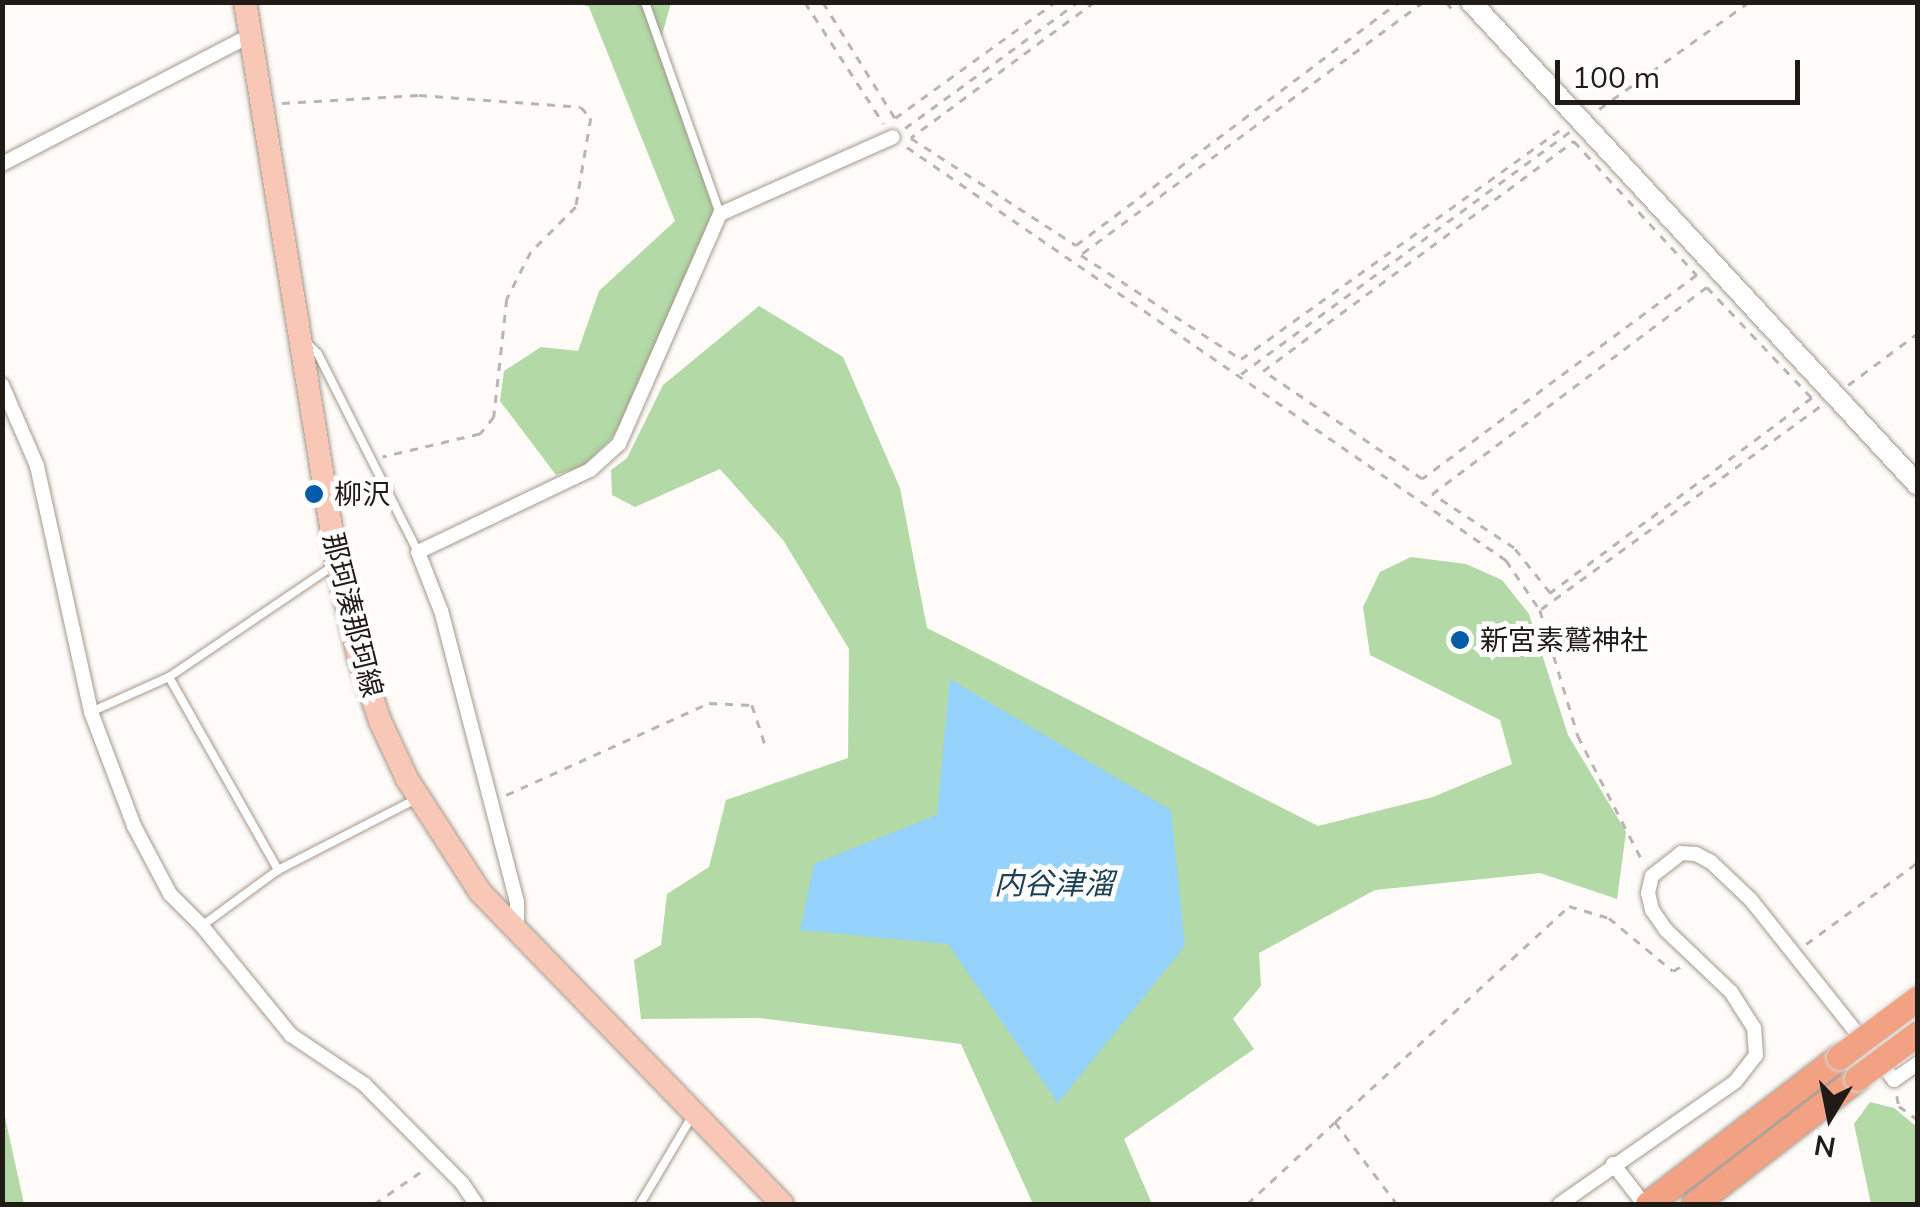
<!DOCTYPE html>
<meta charset="utf-8">
<style>
body{margin:0}
#map{position:relative;width:1920px;height:1207px;overflow:hidden;background:#fefbf8;font-family:Mulish,"Noto Sans JP",sans-serif}
div>[style]{position:absolute}
[style*='--x']{left:calc(var(--x)*1px);top:calc(var(--y)*1px);width:calc(var(--w)*1px);rotate:calc(var(--a)*1deg)}
.green>*{inset:0;background:#b2d9a6}
.water>*{inset:0;background:#95d3fc}
.path>*{height:2.5px;margin-top:-1.25px;transform-origin:0;background:repeating-linear-gradient(90deg,#b9b5b2 0 8px,transparent 0 16px)}
.roads{filter:drop-shadow(0 0 2px #a4988c) drop-shadow(0 0 2px #a4988c)}
.lane>*{height:8px;margin:-4px;padding:0 4px;transform-origin:4px;border-radius:4px;background:#fff}
.street>*{height:14px;margin:-7px;padding:0 7px;transform-origin:7px;border-radius:7px;background:#fff}
.secondary>*{height:20px;margin:-10px;padding:0 10px;transform-origin:10px;border-radius:10px;background:#fff}
.primary>*{height:22px;margin:-11px;padding:0 11px;transform-origin:11px;border-radius:11px;background:#f8c7b5}
.highway>*{height:25px;margin:-12.5px;padding:0 12.5px;transform-origin:12.5px;border-radius:12.5px;background:#f3a183}
.bridges{filter:drop-shadow(0 0 2px #d7d6d5) drop-shadow(0 0 2px #d7d6d5)}
.highway-bridge>*{height:25px;margin:-12.5px;padding:0 12.5px;transform-origin:12.5px;border-radius:12.5px;background:#f3a183}
.dots>*{width:28px;height:28px;translate:-50% -50%;box-sizing:border-box;border:5px solid #fff;border-radius:50%}
span{translate:-50% -50%;white-space:nowrap;text-align:center;line-height:1.15;-webkit-text-stroke:10px #fff;paint-order:stroke}
.poi-label{font-size:28px;color:#201b17}
.left{translate:0 -50%;text-align:left}
.street-label{font-size:28px;color:#201b17}
.water-label{font-size:30px;color:#1e4156;font-style:italic}
.frame{position:absolute;inset:0;border:5px solid #201b17;pointer-events:none}
.north{position:absolute;left:1780px;top:1067px;width:100px;height:100px;-webkit-text-stroke:8px #fff;paint-order:stroke;rotate:190deg;font-size:28px;font-weight:700;line-height:40px;text-align:center;color:#201b17}
.north::after{content:'';display:block;margin:auto;width:35px;height:45px;background:#201b17;clip-path:polygon(50% 0,100% 100%,50% 72%,0 100%)}
.scale{position:absolute;left:1555px;top:60px;width:245px;height:45px;box-sizing:border-box;border:5px solid #201b17;border-top:0;padding-left:12px;font-size:30px;line-height:35px;white-space:nowrap;color:#201b17;-webkit-text-stroke:8px #fff;paint-order:stroke}
</style>
<div id="map">
<div class="green">
<div style="clip-path:polygon(579px 3px,671px 3px,659px 46px,715px 214px,628px 411px,611px 439px,583px 466px,556px 475px,500px 401px,504px 371px,541px 347px,578px 351px,599px 291px,675px 221px,589px 7px)"></div>
<div style="clip-path:polygon(759px 306px,843px 357px,900px 488px,927px 628px,1318px 826px,1433px 797px,1512px 764px,1500px 720px,1370px 655px,1363px 607px,1380px 572px,1411px 557px,1466px 564px,1502px 580px,1529px 614px,1568px 735px,1626px 832px,1617px 899px,1540px 873px,1375px 890px,1259px 953px,1261px 986px,1233px 1019px,1254px 1049px,1124px 1139px,1152px 1204px,1033px 1204px,961px 1044px,760px 1018px,641px 1019px,634px 960px,661px 945px,667px 894px,709px 867px,726px 800px,848px 758px,849px 649px,783px 540px,720px 469px,635px 507px,612px 495px,611px 470px,627px 458px,663px 385px)"></div>
<div style="clip-path:polygon(1870px 1102px,1894px 1108px,1917px 1127px,1917px 1204px,1871px 1204px,1854px 1124px)"></div>
<div style="clip-path:polygon(3px 1108px,24px 1204px,3px 1204px)"></div>
</div>
<div class="water">
<div style="clip-path:polygon(950px 679px,1171px 810px,1185px 946px,1058px 1103px,948px 944px,800px 930px,814px 864px,937px 815px)"></div>
</div>
<div class="path">
<div style="--x:805;--y:2;--w:145;--a:57.1"></div>
<div style="--x:823;--y:2;--w:137;--a:58.2"></div>
<div style="--x:895;--y:118;--w:198;--a:-35.9"></div>
<div style="--x:1095;--y:2;--w:229;--a:143.5"></div>
<div style="--x:911;--y:138;--w:197;--a:33"></div>
<div style="--x:1076;--y:245;--w:404;--a:-37"></div>
<div style="--x:1424;--y:2;--w:426;--a:143.6"></div>
<div style="--x:1081;--y:255;--w:191;--a:33"></div>
<div style="--x:1241;--y:359;--w:396;--a:-35.7"></div>
<div style="--x:1446;--y:2;--w:13;--a:48"></div>
<div style="--x:282;--y:103;--w:137;--a:-3.3"></div>
<div style="--x:419;--y:95;--w:162;--a:4.2"></div>
<div style="--x:581;--y:107;--w:15;--a:48"></div>
<div style="--x:591;--y:118;--w:90;--a:99.6"></div>
<div style="--x:576;--y:207;--w:64;--a:135"></div>
<div style="--x:531;--y:252;--w:53;--a:117.1"></div>
<div style="--x:507;--y:299;--w:119;--a:96.3"></div>
<div style="--x:494;--y:417;--w:22;--a:129"></div>
<div style="--x:480;--y:434;--w:100;--a:166.7"></div>
<div style="--x:1599;--y:109;--w:184;--a:-35.5"></div>
<div style="--x:905;--y:128;--w:214;--a:-36.1"></div>
<div style="--x:1574;--y:141;--w:182;--a:47.5"></div>
<div style="--x:1697;--y:275;--w:342;--a:143.4"></div>
<div style="--x:1422;--y:479;--w:192;--a:-145.8"></div>
<div style="--x:1263;--y:371;--w:387;--a:-36.5"></div>
<div style="--x:907;--y:147;--w:728;--a:34.59"></div>
<div style="--x:1506;--y:560;--w:60;--a:55.8"></div>
<div style="--x:1540;--y:610;--w:132;--a:73.2"></div>
<div style="--x:1578;--y:736;--w:142;--a:62.7"></div>
<div style="--x:1707;--y:287;--w:153;--a:46.6"></div>
<div style="--x:1812;--y:398;--w:327;--a:143.3"></div>
<div style="--x:1550;--y:593;--w:58;--a:-128.7"></div>
<div style="--x:1514;--y:548;--w:98;--a:-146.6"></div>
<div style="--x:1432;--y:494;--w:344;--a:-37"></div>
<div style="--x:1241;--y:374;--w:408;--a:-36.4"></div>
<div style="--x:1848;--y:385;--w:87;--a:-36.6"></div>
<div style="--x:1541;--y:609;--w:347;--a:-36"></div>
<div style="--x:506;--y:795;--w:223;--a:-24.4"></div>
<div style="--x:709;--y:703;--w:43;--a:2.7"></div>
<div style="--x:752;--y:705;--w:47;--a:71.6"></div>
<div style="--x:1806;--y:944;--w:139;--a:-36.2"></div>
<div style="--x:1897;--y:1096;--w:10;--a:79"></div>
<div style="--x:1899;--y:1106;--w:24;--a:36"></div>
<div style="--x:1335;--y:1122;--w:318;--a:-42.7"></div>
<div style="--x:1569;--y:906;--w:42;--a:16.7"></div>
<div style="--x:1609;--y:918;--w:83;--a:39.6"></div>
<div style="--x:1673;--y:971;--w:12;--a:-31"></div>
<div style="--x:374;--y:1204;--w:62;--a:-34.5"></div>
<div style="--x:1247;--y:1204;--w:120;--a:-43"></div>
<div style="--x:1335;--y:1122;--w:103;--a:52.9"></div>
</div>
<div class="roads">
<div class="lane">
<div style="--x:645;--y:2;--w:225;--a:70.5"></div>
<div style="--x:308;--y:344;--w:14;--a:45"></div>
<div style="--x:318;--y:354;--w:222;--a:63.2"></div>
<div style="--x:169;--y:677;--w:222;--a:60.5"></div>
<div style="--x:91;--y:712;--w:85;--a:-24.2"></div>
<div style="--x:169;--y:677;--w:198;--a:-34.1"></div>
<div style="--x:203;--y:925;--w:93;--a:-36.3"></div>
<div style="--x:278;--y:870;--w:153;--a:-27.2"></div>
<div style="--x:640;--y:1204;--w:100;--a:-59.3"></div>
</div>
<div class="street">
<div style="--x:2;--y:164;--w:280;--a:-27.4"></div>
<div style="--x:2;--y:385;--w:88;--a:66.6"></div>
<div style="--x:37;--y:466;--w:252;--a:77.6"></div>
<div style="--x:91;--y:712;--w:122;--a:69.3"></div>
<div style="--x:134;--y:826;--w:77;--a:62.1"></div>
<div style="--x:170;--y:894;--w:45;--a:45"></div>
<div style="--x:202;--y:926;--w:141;--a:50.8"></div>
<div style="--x:291;--y:1035;--w:88;--a:33.9"></div>
<div style="--x:364;--y:1084;--w:139;--a:45.3"></div>
<div style="--x:462;--y:1183;--w:25;--a:56"></div>
<div style="--x:517;--y:932;--w:30;--a:-90"></div>
<div style="--x:517;--y:902;--w:301;--a:-104.6"></div>
<div style="--x:441;--y:611;--w:63;--a:-111.3"></div>
<div style="--x:418;--y:552;--w:191;--a:-25.5"></div>
<div style="--x:590;--y:470;--w:39;--a:-42"></div>
<div style="--x:619;--y:444;--w:251;--a:-66.3"></div>
<div style="--x:720;--y:214;--w:189;--a:-24"></div>
<div style="--x:1613;--y:1164;--w:51;--a:52.2"></div>
<div style="--x:1560;--y:1204;--w:213;--a:-34.9"></div>
<div style="--x:1735;--y:1082;--w:34;--a:-52"></div>
<div style="--x:1756;--y:1055;--w:27;--a:-94"></div>
<div style="--x:1754;--y:1028;--w:43;--a:-122.6"></div>
<div style="--x:1731;--y:992;--w:90;--a:-136.4"></div>
<div style="--x:1666;--y:930;--w:24;--a:-125"></div>
<div style="--x:1652;--y:910;--w:17;--a:-103"></div>
<div style="--x:1648;--y:893;--w:17;--a:-77"></div>
<div style="--x:1652;--y:876;--w:37;--a:-38"></div>
<div style="--x:1681;--y:853;--w:15;--a:4"></div>
<div style="--x:1696;--y:854;--w:17;--a:28"></div>
<div style="--x:1711;--y:862;--w:55;--a:43.5"></div>
<div style="--x:1751;--y:900;--w:230;--a:51.5"></div>
<div style="--x:1894;--y:1080;--w:29;--a:-35"></div>
</div>
<div class="secondary">
<div style="--x:1471;--y:2;--w:658;--a:47.22"></div>
</div>
<div class="primary">
<div style="--x:245;--y:2;--w:568;--a:80.69"></div>
<div style="--x:337;--y:563;--w:98;--a:77.1"></div>
<div style="--x:359;--y:659;--w:65;--a:71.3"></div>
<div style="--x:380;--y:721;--w:64;--a:65"></div>
<div style="--x:407;--y:779;--w:135;--a:57.1"></div>
<div style="--x:480;--y:892;--w:434;--a:45.9"></div>
</div>
<div class="highway">
<div style="--x:1648;--y:1204;--w:241;--a:-37.6"></div>
<div style="--x:1694;--y:1204;--w:206;--a:-37.7"></div>
</div>
</div>
<div class="bridges">
<div class="highway-bridge">
<div style="--x:1839;--y:1057;--w:99;--a:-36.8"></div>
<div style="--x:1857;--y:1078;--w:76;--a:-36.4"></div>
</div>
</div>
<div class="dots">
<div style="left:314px;top:494px;background:#025ca9"></div>
<div style="left:1460px;top:640px;background:#025ca9"></div>
</div>
<div class="poi-label">
<span class="left" style="left:334px;top:494px">柳沢</span>
<span class="left" style="left:1480px;top:640px">新宮素鷲神社</span>
</div>
<div class="street-label">
<span style="left:353px;top:615px;rotate:76deg">那珂湊那珂線</span>
</div>
<div class="water-label">
<span style="left:1054px;top:883px">内谷津溜</span>
</div>
<div class="frame"></div>
<div class="north">N</div>
<div class="scale">100 m</div>
</div>
